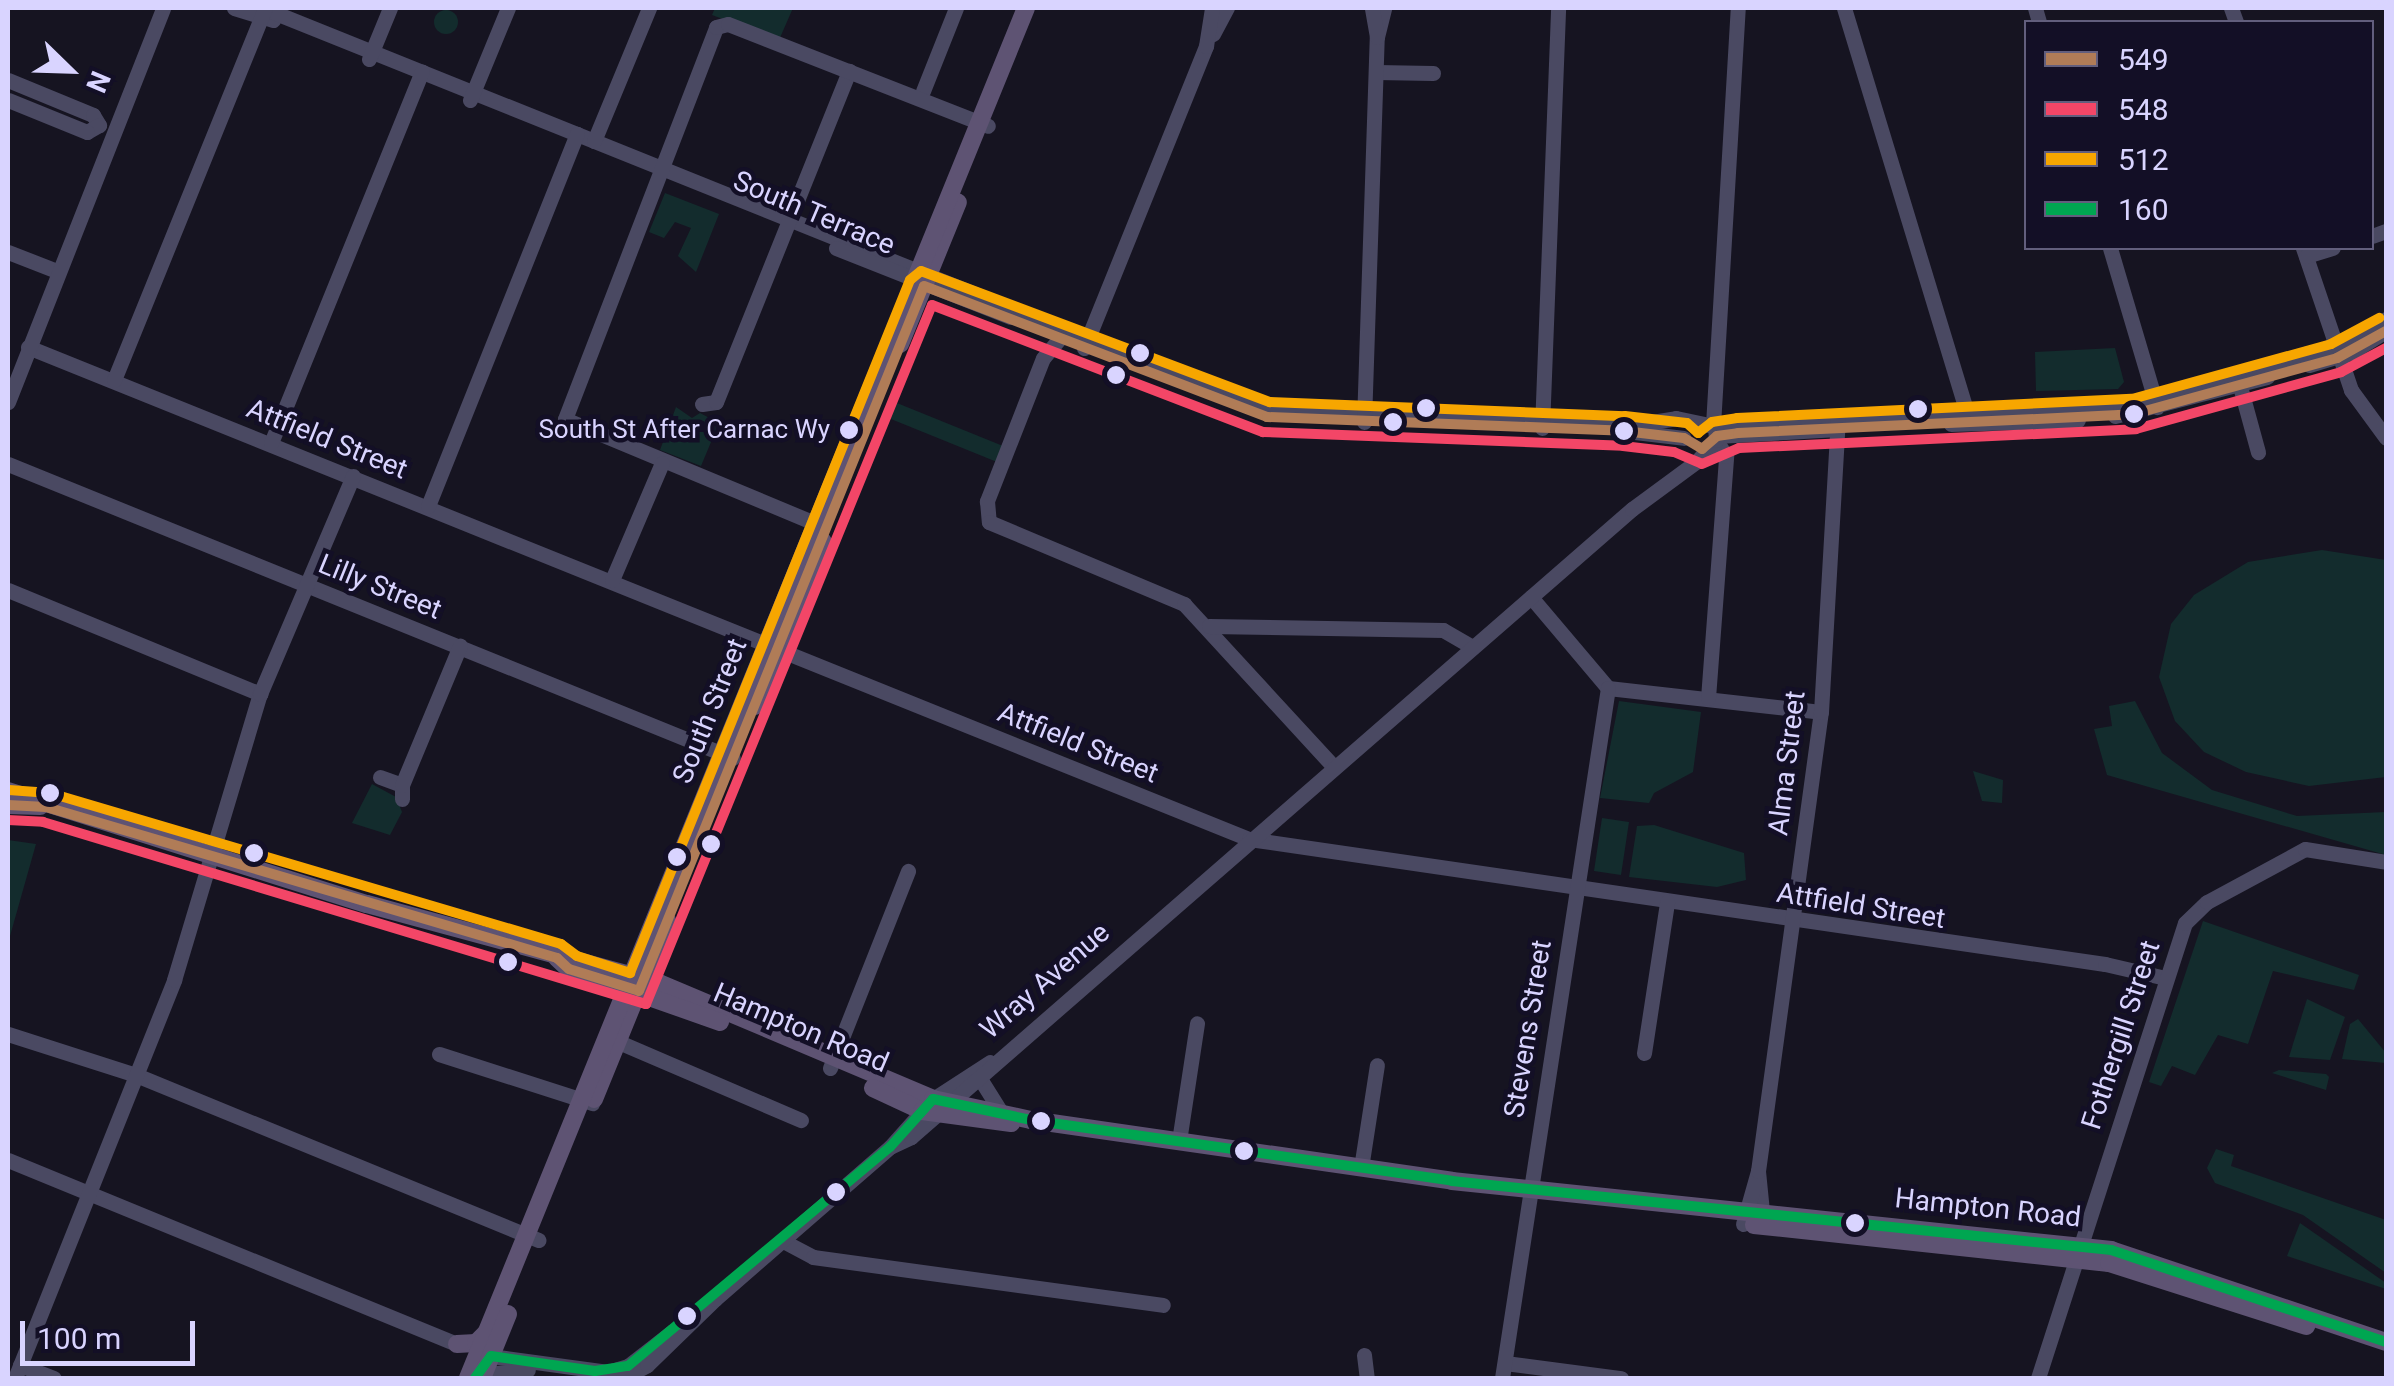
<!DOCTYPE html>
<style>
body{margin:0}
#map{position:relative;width:2394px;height:1386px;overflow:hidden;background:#161421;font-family:Roboto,sans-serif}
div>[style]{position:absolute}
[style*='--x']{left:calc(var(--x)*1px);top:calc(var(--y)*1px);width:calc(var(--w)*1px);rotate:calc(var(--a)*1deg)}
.green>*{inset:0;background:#132c2d}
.round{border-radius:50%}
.minor>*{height:15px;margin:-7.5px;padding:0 7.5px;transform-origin:7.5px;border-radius:7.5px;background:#4a4962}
.major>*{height:18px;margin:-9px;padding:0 9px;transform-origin:9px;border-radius:9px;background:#5e5373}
.bus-1>*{height:10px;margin:-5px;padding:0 5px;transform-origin:5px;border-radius:5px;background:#b07c57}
.bus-2>*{height:10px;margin:-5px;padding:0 5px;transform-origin:5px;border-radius:5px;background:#f34667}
.bus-3>*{height:10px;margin:-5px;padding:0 5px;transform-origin:5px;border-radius:5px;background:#f7a600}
.bus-4>*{height:10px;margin:-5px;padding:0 5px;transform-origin:5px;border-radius:5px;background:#00a651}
.dots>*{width:28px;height:28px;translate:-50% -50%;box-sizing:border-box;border:5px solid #130f26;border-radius:50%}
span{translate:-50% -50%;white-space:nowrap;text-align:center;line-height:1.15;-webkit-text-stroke:9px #130f26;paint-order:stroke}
.bus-label{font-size:26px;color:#d9d4ff}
.right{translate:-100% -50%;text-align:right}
.street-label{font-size:28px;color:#d9d4ff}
.frame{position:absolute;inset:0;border:10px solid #d9d4ff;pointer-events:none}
.legend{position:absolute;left:2024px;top:20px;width:350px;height:230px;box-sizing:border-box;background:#130f26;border:2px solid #625e7d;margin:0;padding:12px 18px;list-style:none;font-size:30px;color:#d9d4ff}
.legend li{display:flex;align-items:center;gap:20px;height:50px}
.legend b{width:50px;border:2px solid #625e7d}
.north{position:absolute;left:20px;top:20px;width:100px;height:100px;-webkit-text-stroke:8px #130f26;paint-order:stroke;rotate:113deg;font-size:28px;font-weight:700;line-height:40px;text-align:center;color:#d9d4ff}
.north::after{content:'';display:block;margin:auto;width:35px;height:45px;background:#d9d4ff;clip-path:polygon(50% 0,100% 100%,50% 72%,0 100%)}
.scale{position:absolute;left:20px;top:1321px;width:175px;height:45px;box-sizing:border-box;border:5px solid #d9d4ff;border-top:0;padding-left:12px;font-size:30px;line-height:35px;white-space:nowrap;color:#d9d4ff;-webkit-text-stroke:8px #130f26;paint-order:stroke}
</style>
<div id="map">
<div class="green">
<div style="clip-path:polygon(715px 8px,793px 8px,779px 40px,712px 15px)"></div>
<div class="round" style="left:434px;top:10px;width:24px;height:24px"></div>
<div style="clip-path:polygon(665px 193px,719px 214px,696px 272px,678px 256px,691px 228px,675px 222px,664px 238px,649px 232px)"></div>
<div style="clip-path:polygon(2115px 348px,2124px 382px,2118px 389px,2036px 391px,2035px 352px)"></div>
<div style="clip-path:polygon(892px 401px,1003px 446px,997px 462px,886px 417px)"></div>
<div style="clip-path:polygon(676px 407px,692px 418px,700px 413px,719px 423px,701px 466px,660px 450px)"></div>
<div style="clip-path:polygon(2322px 550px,2386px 560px,2386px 777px,2309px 786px,2246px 772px,2204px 752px,2175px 721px,2159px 677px,2171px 624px,2194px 595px,2248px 562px)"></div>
<div style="clip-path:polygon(1619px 701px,1701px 712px,1693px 772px,1654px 793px,1649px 803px,1600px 798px)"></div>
<div style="clip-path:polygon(2135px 701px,2162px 753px,2212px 790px,2297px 816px,2386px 812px,2386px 855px,2107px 775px,2094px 729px,2112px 726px,2109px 706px)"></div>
<div style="clip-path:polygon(1973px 771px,2003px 780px,2002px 803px,1982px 801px)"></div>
<div style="clip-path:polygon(372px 784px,396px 797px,402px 812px,390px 835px,352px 823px)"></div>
<div style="clip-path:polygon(1602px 818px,1629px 822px,1621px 875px,1594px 871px)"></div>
<div style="clip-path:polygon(1654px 825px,1744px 853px,1746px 880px,1717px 887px,1629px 877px,1637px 826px)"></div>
<div style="clip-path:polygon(8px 840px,36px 844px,10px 936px,8px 935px)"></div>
<div style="clip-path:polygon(2203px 921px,2359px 975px,2354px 990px,2273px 971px,2248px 1044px,2218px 1035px,2195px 1075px,2172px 1066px,2161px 1086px,2149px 1082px)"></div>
<div style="clip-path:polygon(2307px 999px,2345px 1017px,2330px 1060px,2289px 1057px)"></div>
<div style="clip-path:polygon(2358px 1019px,2386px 1053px,2386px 1063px,2342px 1059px,2350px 1024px)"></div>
<div style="clip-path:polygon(2279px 1070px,2326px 1074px,2329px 1077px,2326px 1090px,2272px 1073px)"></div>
<div style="clip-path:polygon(2216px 1149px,2234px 1155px,2231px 1166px,2386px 1220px,2386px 1273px,2303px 1215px,2215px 1183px,2207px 1168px)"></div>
<div style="clip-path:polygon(2300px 1223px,2386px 1283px,2386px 1289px,2287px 1256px)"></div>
</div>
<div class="minor">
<div style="--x:234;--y:8;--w:41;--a:17.1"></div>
<div style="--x:263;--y:8;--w:1063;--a:21.88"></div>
<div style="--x:1249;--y:404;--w:403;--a:2.6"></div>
<div style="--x:1652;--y:422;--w:24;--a:-9"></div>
<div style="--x:1676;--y:418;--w:40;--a:12"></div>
<div style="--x:1844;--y:8;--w:423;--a:73.1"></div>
<div style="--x:2035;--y:8;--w:15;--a:74"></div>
<div style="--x:2231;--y:8;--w:15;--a:70"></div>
<div style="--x:1213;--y:34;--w:30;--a:-62"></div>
<div style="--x:1377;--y:37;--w:30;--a:-76"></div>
<div style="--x:369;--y:59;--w:55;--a:-67.6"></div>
<div style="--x:1376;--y:72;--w:57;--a:1"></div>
<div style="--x:8;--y:80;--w:92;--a:22.4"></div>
<div style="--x:93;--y:115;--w:12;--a:59"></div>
<div style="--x:99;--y:125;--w:14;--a:150"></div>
<div style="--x:87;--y:132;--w:85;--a:-157.9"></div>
<div style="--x:923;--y:91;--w:89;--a:-68.3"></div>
<div style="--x:470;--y:100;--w:100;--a:-67.6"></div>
<div style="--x:594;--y:141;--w:144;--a:-67.5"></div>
<div style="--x:2372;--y:236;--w:15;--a:-20"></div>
<div style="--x:836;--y:248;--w:187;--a:21.6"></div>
<div style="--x:2110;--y:248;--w:166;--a:73.5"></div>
<div style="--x:2303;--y:248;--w:150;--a:71.3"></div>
<div style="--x:2351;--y:390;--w:59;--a:53.9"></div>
<div style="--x:8;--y:252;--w:53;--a:21.2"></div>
<div style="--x:2306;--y:256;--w:28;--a:-17"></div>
<div style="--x:1060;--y:338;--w:26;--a:130"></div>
<div style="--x:1043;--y:358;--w:154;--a:111.4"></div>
<div style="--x:987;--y:501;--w:21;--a:85"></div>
<div style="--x:989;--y:522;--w:212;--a:22.8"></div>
<div style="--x:1184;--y:604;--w:220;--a:47.4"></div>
<div style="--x:28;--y:347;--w:1316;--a:21.95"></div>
<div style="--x:1249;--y:839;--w:865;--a:8.31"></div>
<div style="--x:2105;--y:964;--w:62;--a:13.1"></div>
<div style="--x:1084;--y:348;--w:326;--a:-68"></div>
<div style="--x:1206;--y:46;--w:38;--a:-81"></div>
<div style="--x:2309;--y:365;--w:45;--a:-16.8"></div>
<div style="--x:2352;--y:352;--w:40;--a:-32"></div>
<div style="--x:2238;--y:379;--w:76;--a:74.7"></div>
<div style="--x:114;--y:380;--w:401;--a:-67.9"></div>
<div style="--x:8;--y:402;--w:423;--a:-68.5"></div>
<div style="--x:702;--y:404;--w:14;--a:-8"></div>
<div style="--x:716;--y:402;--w:357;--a:-68.1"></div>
<div style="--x:2115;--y:416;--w:157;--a:-14.4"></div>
<div style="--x:1364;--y:422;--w:385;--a:-88.1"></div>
<div style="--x:1377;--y:37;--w:29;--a:-100"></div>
<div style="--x:1951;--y:424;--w:127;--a:-1.8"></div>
<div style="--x:1713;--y:425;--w:418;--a:-86.6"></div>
<div style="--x:1715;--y:426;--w:405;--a:-2.8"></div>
<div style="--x:2120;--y:406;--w:201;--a:-15"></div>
<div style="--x:2314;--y:354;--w:80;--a:-25.9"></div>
<div style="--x:1542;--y:428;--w:420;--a:-87.8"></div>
<div style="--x:1618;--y:430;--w:66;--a:6.9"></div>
<div style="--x:1717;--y:436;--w:121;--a:-3.3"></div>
<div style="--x:271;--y:443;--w:401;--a:-67.9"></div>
<div style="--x:8;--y:464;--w:782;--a:22.07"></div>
<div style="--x:428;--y:506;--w:401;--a:-68.2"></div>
<div style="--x:817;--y:524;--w:273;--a:-157.4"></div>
<div style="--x:565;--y:419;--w:420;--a:-68.9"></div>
<div style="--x:716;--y:27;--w:12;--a:-14"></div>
<div style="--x:728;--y:24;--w:279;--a:21.4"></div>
<div style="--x:612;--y:580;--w:127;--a:-66.9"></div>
<div style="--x:8;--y:590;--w:273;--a:22.4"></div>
<div style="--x:1531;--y:597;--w:119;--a:49.8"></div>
<div style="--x:1608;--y:688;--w:214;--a:6.4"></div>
<div style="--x:1209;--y:626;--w:234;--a:1"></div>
<div style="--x:1443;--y:630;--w:34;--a:30"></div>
<div style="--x:1708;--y:698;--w:243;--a:-85.7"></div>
<div style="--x:1726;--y:456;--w:19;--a:-122"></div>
<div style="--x:380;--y:777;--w:23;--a:20"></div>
<div style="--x:402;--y:799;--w:14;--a:-90"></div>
<div style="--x:402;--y:785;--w:151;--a:-67.4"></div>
<div style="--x:8;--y:1034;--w:134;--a:17.8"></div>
<div style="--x:136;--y:1075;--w:435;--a:22.3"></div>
<div style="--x:607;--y:1037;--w:211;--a:23.2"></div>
<div style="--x:1644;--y:1053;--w:153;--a:-81.3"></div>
<div style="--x:439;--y:1054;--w:161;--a:17.8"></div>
<div style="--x:830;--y:1068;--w:212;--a:-68.4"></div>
<div style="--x:979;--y:1077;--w:39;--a:58"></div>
<div style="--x:1179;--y:1141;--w:119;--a:-81.3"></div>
<div style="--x:891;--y:1146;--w:63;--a:-48.2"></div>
<div style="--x:933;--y:1099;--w:68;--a:-33"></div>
<div style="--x:8;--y:1160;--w:485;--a:22.3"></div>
<div style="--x:1361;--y:1168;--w:104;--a:-81.2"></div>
<div style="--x:1758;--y:1171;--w:50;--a:84.3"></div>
<div style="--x:1743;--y:1224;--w:55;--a:-74.2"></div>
<div style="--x:1758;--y:1171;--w:463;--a:-82.2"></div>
<div style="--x:1821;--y:712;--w:293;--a:-86.7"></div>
<div style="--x:783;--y:1241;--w:34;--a:28"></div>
<div style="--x:813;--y:1257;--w:353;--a:7.8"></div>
<div style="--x:1364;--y:1355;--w:23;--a:83"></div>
<div style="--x:491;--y:1356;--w:118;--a:7.8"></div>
<div style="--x:608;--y:1372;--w:21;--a:-17"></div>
<div style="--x:628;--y:1366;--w:57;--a:-37.9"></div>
<div style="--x:1505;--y:1363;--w:117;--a:7.4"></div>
<div style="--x:20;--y:1365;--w:36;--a:21"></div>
<div style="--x:484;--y:1374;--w:44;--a:-5.2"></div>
<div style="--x:15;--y:1378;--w:429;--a:-68.2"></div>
<div style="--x:174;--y:980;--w:299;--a:-73.3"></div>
<div style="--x:260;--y:694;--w:237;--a:-66.9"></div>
<div style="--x:623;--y:1378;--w:27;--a:-28"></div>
<div style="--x:647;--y:1365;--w:95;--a:-44.1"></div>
<div style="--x:715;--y:1299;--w:232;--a:-41"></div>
<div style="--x:890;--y:1147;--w:23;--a:-25"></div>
<div style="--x:911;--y:1137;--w:956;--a:-41.06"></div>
<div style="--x:1632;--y:509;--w:81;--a:-36.4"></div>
<div style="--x:1697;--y:461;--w:28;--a:-48"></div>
<div style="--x:1716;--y:440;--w:14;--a:-94"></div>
<div style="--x:1502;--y:1378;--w:698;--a:-81.27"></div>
<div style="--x:2038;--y:1378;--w:478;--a:-72.1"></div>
<div style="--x:2185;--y:923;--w:30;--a:-44"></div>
<div style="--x:2207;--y:902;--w:111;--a:-28.4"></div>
<div style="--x:2305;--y:849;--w:82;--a:9.1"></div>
</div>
<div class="major">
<div style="--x:900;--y:344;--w:153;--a:-67.8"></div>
<div style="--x:755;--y:706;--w:178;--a:-67.6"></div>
<div style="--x:8;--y:791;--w:376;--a:17.5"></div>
<div style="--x:367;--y:904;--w:302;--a:15.1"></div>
<div style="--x:659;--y:983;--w:298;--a:22.9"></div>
<div style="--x:933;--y:1099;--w:100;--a:12.1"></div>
<div style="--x:1031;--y:1120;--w:425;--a:8.2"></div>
<div style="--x:1452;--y:1181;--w:663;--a:5.98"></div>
<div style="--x:2111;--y:1250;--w:290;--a:18.5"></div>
<div style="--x:8;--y:805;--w:32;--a:2"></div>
<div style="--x:557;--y:958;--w:16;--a:43"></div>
<div style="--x:569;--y:969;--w:160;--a:19.3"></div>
<div style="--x:873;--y:1088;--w:54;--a:25.1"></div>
<div style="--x:922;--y:1111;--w:90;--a:7.7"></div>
<div style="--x:594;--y:1099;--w:193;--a:-67.8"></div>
<div style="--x:1754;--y:1225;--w:357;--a:6.1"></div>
<div style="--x:2109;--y:1263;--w:207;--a:17.7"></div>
<div style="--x:457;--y:1344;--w:19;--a:-3"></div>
<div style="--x:476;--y:1343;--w:14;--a:-45"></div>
<div style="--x:468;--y:1378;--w:1479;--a:-67.84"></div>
<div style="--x:482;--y:1378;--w:69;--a:-67.9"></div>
</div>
<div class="bus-1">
<div style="--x:8;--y:805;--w:38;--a:3"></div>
<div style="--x:46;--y:807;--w:533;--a:16.46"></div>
<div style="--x:557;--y:958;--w:16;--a:43"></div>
<div style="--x:569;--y:969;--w:73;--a:17.4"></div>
<div style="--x:639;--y:991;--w:760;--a:-67.99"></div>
<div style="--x:924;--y:286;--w:367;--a:20.9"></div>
<div style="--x:1267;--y:417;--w:357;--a:2.2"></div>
<div style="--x:1624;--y:431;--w:60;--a:6.7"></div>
<div style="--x:1684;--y:438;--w:21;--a:31"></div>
<div style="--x:1702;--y:449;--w:20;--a:-41"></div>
<div style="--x:1717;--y:436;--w:21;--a:-8"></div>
<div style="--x:1738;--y:433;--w:396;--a:-2.7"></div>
<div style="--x:2134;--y:414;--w:211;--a:-15.4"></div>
<div style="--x:2337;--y:358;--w:56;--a:-28.9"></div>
</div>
<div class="bus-2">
<div style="--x:8;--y:820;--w:35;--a:3"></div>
<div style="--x:43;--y:822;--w:630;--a:16.8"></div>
<div style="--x:646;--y:1004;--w:755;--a:-67.75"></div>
<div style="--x:932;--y:305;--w:355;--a:21"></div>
<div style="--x:1263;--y:432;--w:360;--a:2.2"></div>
<div style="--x:1623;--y:446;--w:51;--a:6.7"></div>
<div style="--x:1674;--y:452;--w:30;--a:23"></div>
<div style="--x:1702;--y:464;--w:40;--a:-23.4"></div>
<div style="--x:1739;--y:448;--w:397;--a:-2.7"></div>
<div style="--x:2136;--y:429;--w:213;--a:-15.5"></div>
<div style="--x:2341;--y:372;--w:51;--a:-28.1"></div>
</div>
<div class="bus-3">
<div style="--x:9;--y:790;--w:41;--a:4.2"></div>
<div style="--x:50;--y:793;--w:533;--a:16.46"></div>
<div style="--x:561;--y:944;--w:20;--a:37"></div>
<div style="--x:577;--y:956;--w:56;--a:17.8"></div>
<div style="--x:630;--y:973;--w:747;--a:-68"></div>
<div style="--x:910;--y:280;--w:14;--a:-39"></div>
<div style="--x:921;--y:271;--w:373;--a:20.6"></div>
<div style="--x:1270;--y:402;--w:355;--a:2.3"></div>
<div style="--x:1625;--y:416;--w:62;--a:6.4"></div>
<div style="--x:1687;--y:423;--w:15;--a:42"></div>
<div style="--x:1698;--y:433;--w:18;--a:-38"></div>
<div style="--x:1712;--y:422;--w:25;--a:-9"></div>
<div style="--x:1737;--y:418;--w:395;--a:-2.8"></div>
<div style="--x:2132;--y:399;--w:206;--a:-15.4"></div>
<div style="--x:2331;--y:344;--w:55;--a:-28.4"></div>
</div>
<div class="bus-4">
<div style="--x:475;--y:1378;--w:27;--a:-54"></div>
<div style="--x:491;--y:1356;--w:105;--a:8.2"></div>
<div style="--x:595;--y:1371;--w:33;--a:-9"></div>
<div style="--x:628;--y:1366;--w:341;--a:-39.9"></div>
<div style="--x:890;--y:1147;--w:64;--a:-48.1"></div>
<div style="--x:933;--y:1099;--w:100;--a:12.1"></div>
<div style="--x:1031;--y:1120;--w:425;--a:8.2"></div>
<div style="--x:1452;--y:1181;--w:663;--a:5.98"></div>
<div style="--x:2111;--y:1250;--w:290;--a:18.5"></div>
</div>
<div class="dots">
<div style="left:1140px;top:353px;background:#d9d4ff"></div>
<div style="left:1116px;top:375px;background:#d9d4ff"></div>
<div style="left:1426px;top:408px;background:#d9d4ff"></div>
<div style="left:1918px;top:409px;background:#d9d4ff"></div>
<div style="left:2134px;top:414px;background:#d9d4ff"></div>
<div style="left:1393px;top:422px;background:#d9d4ff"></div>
<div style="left:849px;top:430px;background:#d9d4ff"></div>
<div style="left:1624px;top:431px;background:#d9d4ff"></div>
<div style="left:50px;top:793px;background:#d9d4ff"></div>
<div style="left:711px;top:844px;background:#d9d4ff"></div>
<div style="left:254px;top:853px;background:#d9d4ff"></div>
<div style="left:677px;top:857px;background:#d9d4ff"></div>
<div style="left:508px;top:962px;background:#d9d4ff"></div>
<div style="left:1041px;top:1121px;background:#d9d4ff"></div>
<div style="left:1244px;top:1151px;background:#d9d4ff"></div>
<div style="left:836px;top:1192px;background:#d9d4ff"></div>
<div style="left:1855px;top:1223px;background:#d9d4ff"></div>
<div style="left:687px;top:1316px;background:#d9d4ff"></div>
</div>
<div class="bus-label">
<span class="right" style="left:830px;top:430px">South St After Carnac Wy</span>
</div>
<div class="street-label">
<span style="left:814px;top:213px;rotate:23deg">South Terrace</span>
<span style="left:327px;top:439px;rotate:22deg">Attfield Street</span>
<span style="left:380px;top:587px;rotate:22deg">Lilly Street</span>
<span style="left:710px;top:711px;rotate:-68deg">South Street</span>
<span style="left:1078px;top:743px;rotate:22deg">Attfield Street</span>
<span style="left:1787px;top:763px;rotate:-83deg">Alma Street</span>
<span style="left:1861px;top:906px;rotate:9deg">Attfield Street</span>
<span style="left:1045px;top:981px;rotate:-41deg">Wray Avenue</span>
<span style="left:801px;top:1028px;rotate:23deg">Hampton Road</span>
<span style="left:1528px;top:1029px;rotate:-81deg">Stevens Street</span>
<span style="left:2121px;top:1035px;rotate:-72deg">Fothergill Street</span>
<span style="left:1988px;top:1208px;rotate:6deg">Hampton Road</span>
</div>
<div class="frame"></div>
<ul class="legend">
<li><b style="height:12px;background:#b07c57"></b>549</li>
<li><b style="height:12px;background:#f34667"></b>548</li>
<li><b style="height:12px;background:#f7a600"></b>512</li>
<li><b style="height:12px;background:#00a651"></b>160</li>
</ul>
<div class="north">N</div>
<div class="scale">100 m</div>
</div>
